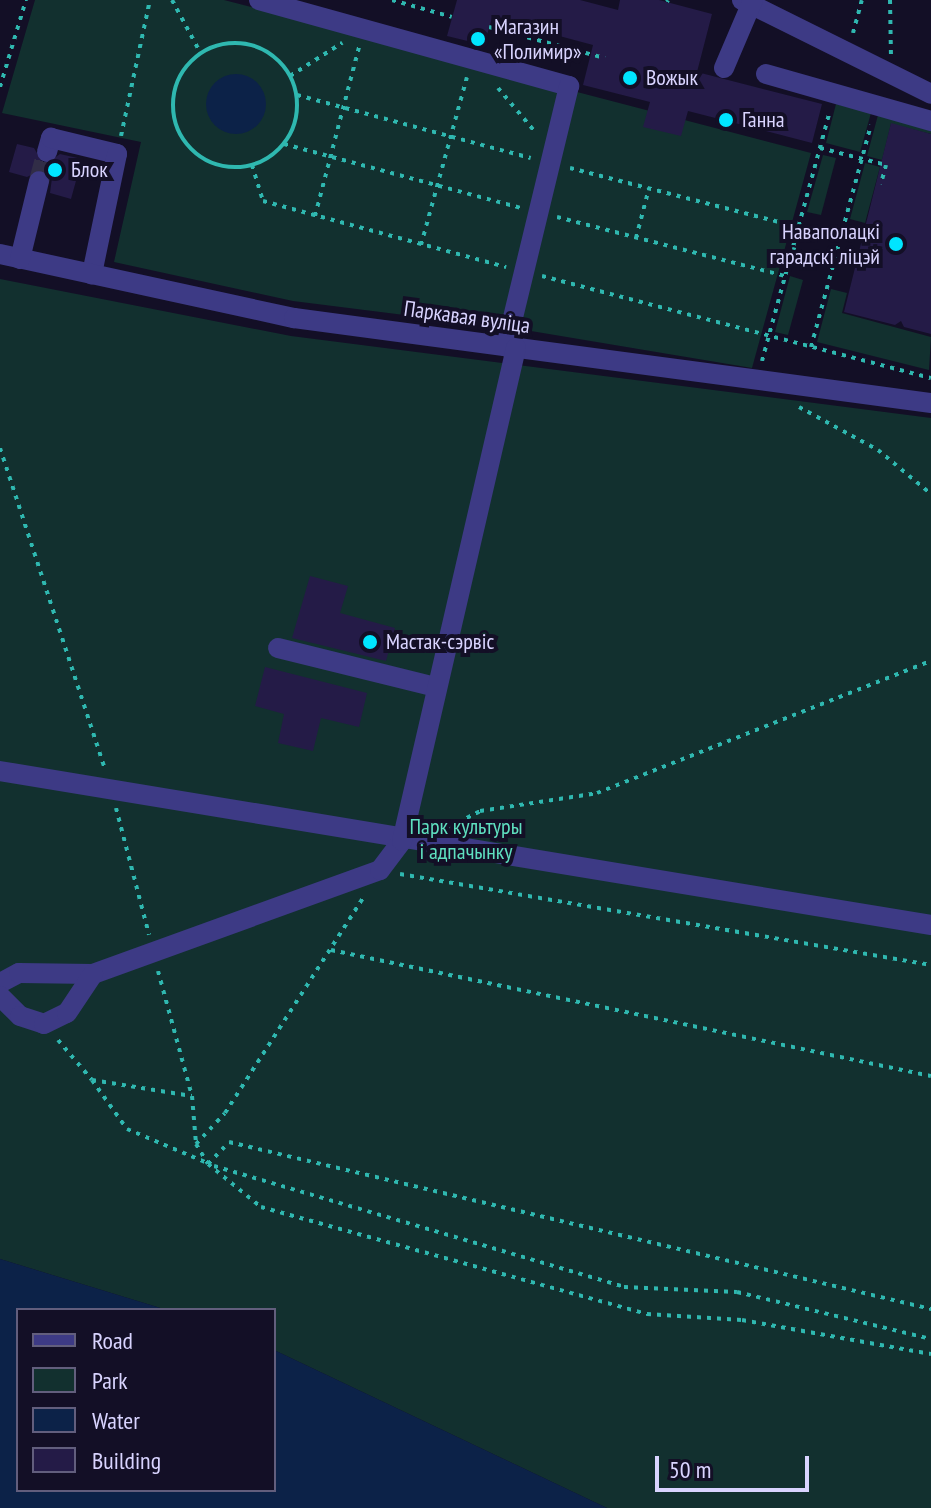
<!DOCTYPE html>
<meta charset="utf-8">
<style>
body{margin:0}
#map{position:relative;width:931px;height:1508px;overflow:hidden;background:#130f26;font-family:"PT Sans Narrow",sans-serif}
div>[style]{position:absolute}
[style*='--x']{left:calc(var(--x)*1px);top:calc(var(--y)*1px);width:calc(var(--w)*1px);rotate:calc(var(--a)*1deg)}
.green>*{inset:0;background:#12302f}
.water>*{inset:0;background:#0c2248}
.round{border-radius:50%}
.building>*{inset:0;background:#241b47}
.minor-tunnel>*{height:20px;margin-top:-10px;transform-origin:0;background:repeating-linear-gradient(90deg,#312d47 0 20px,transparent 0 30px)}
.path>*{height:4px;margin-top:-2px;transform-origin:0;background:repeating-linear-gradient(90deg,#2fb8b0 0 4px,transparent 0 10px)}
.path>.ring{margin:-2px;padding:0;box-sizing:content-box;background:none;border:4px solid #2fb8b0;border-radius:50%}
.minor>*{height:20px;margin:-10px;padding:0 10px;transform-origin:10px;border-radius:10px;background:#3d3a85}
.dots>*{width:22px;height:22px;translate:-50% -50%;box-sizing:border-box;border:4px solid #130f26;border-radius:50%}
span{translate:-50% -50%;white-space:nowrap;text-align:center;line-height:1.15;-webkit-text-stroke:8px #130f26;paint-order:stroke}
.poi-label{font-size:22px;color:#d9d4ff}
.left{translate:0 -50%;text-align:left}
.right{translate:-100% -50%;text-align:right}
.street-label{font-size:22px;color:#d9d4ff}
.park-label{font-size:22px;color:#5fe0c0}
.legend{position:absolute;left:16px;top:1308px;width:260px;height:184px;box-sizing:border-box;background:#130f26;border:2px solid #625e7d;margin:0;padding:10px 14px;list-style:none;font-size:24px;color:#d9d4ff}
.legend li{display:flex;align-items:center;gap:16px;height:40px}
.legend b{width:40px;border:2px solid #625e7d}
.scale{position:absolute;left:655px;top:1456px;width:154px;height:36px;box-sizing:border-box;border:4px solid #d9d4ff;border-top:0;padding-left:10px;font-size:24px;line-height:28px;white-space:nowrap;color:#d9d4ff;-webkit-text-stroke:6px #130f26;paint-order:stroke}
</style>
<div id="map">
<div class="green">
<div style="clip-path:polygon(35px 0,224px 0,811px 153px,752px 368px,525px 330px,293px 301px,114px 262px,141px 142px,2px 113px)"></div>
<div style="clip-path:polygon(836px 104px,871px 113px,860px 152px,826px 143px)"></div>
<div style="clip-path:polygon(878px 115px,931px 129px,931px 134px,891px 124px,882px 160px,867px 156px)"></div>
<div style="clip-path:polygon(823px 155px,836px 158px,821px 215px,807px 212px)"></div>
<div style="clip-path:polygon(865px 163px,880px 167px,865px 223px,850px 219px)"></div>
<div style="clip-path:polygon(790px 276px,803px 280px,788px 335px,775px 332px)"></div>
<div style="clip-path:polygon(0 279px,291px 336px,931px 418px,931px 1508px,607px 1508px,274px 1350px,274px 1310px,167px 1310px,0 1259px)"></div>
<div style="clip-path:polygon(831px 289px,847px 293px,842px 313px,931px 337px,929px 370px,817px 342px)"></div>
</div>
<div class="water">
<div class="round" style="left:206px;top:74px;width:60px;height:60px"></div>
<div style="clip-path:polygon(0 1259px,167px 1310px,18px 1310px,18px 1490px,274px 1490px,274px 1350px,607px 1508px,0 1508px)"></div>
</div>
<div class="building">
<div style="clip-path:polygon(457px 0,580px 0,618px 10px,620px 0,659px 0,712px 14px,697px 72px,822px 104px,812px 143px,688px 111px,681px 136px,643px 127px,650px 102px,583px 85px,593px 45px,492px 18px,484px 45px,447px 36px)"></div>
<div style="clip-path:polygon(891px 123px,931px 134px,931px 334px,904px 327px,901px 321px,895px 325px,844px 312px)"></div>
<div style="clip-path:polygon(17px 144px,34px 148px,44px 165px,60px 154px,82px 159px,71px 199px,50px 193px,52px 178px,43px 169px,27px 177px,9px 172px)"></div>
<div style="clip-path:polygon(310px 576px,348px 586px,340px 613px,395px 628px,386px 661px,292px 638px)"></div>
<div style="clip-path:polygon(265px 667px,367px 693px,359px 727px,321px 718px,313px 751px,278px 743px,284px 714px,255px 706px)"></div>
</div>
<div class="minor-tunnel">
<div style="--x:39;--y:181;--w:30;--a:-75"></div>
</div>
<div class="path">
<div style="--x:172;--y:0;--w:59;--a:61.7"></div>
<div style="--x:392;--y:0;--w:62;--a:15.8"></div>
<div style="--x:890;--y:0;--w:55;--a:89"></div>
<div style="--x:667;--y:2;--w:2;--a:-63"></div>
<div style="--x:489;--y:27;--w:120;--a:15"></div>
<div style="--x:853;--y:33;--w:34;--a:-75"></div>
<div class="ring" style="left:173px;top:43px;width:120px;height:120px"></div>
<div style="--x:290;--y:76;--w:62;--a:-32.4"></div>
<div style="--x:0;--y:87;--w:91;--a:-73.4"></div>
<div style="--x:498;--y:88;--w:59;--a:49.8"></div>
<div style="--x:297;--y:95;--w:242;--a:15.1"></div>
<div style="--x:121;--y:136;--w:139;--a:-78"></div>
<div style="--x:284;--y:144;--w:245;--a:15.1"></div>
<div style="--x:820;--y:148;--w:68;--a:14.4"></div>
<div style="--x:886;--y:165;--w:20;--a:105"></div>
<div style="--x:252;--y:165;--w:38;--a:73"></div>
<div style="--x:263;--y:201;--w:252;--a:15.2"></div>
<div style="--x:570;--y:168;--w:236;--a:14.5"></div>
<div style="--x:315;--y:216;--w:175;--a:-75.4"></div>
<div style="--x:557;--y:217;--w:236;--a:14.5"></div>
<div style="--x:636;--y:238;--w:52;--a:-75.4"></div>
<div style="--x:421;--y:245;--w:174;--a:-74.7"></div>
<div style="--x:792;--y:249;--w:65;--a:15.1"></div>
<div style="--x:542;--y:276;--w:402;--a:14.7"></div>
<div style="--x:811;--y:347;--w:230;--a:-74.9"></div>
<div style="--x:762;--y:361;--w:259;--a:-74.8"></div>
<div style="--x:799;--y:407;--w:90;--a:28.6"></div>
<div style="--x:878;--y:450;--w:69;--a:39.7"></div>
<div style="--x:0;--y:448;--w:338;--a:71.9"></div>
<div style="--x:116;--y:808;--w:131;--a:75.4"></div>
<div style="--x:449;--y:827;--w:35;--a:-27"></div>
<div style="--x:480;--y:811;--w:118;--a:-8.7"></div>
<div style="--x:597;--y:793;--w:359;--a:-21.6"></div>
<div style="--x:400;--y:874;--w:539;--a:9.72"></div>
<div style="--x:331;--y:950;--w:613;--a:11.86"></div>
<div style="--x:158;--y:971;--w:130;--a:74.8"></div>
<div style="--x:58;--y:1040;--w:52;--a:49.6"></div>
<div style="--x:92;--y:1080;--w:101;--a:9.1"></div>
<div style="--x:192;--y:1096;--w:48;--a:85.2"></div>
<div style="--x:196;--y:1144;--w:23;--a:59"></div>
<div style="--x:208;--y:1164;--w:68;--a:39.1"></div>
<div style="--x:261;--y:1207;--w:401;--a:15.5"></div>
<div style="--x:647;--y:1314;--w:95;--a:3.6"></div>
<div style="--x:742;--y:1320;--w:192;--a:10.2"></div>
<div style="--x:92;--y:1080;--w:60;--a:54.5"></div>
<div style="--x:127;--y:1129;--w:85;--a:22.9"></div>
<div style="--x:196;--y:1144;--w:42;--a:-46.9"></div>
<div style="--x:225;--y:1113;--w:255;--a:-57.3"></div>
<div style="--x:208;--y:1164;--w:30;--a:-46"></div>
<div style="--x:229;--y:1142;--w:722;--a:13.38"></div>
<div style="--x:214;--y:1166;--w:427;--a:16.4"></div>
<div style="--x:624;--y:1287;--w:113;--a:2.5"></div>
<div style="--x:737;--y:1292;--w:200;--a:13.6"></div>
</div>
<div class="minor">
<div style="--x:259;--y:0;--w:322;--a:15.5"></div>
<div style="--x:569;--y:86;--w:268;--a:103.6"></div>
<div style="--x:742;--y:0;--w:211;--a:26.4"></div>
<div style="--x:724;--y:68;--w:74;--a:-66.9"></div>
<div style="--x:766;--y:74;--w:172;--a:15.9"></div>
<div style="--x:47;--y:152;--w:15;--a:-74"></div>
<div style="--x:51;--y:138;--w:68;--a:13.6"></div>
<div style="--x:117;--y:154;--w:123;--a:101.8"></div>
<div style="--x:0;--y:254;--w:301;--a:12.3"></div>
<div style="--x:294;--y:318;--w:643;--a:7.6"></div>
<div style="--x:20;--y:259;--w:80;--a:-76.3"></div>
<div style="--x:278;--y:648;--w:163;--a:13.9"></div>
<div style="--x:0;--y:771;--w:944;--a:9.39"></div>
<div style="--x:0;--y:983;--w:21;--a:-28"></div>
<div style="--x:19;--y:973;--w:74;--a:0.8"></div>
<div style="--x:93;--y:974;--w:305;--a:-19.9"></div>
<div style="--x:380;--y:870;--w:36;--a:-53"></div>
<div style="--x:402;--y:841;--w:506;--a:-76.98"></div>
<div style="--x:0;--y:996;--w:28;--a:45"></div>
<div style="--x:20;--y:1016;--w:25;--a:18"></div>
<div style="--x:44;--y:1024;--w:25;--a:-26"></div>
<div style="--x:67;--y:1013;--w:47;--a:-56.3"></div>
</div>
<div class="dots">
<div style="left:478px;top:39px;background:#00e5ff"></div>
<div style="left:630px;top:78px;background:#00e5ff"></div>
<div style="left:726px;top:120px;background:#00e5ff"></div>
<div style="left:55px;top:170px;background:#00e5ff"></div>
<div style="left:896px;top:244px;background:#00e5ff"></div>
<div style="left:370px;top:642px;background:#00e5ff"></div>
</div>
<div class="poi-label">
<span class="left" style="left:494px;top:39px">Магазин<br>«Полимир»</span>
<span class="left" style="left:646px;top:78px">Вожык</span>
<span class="left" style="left:742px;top:120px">Ганна</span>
<span class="left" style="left:71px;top:170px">Блок</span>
<span class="right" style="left:880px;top:244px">Наваполацкі<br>гарадскі ліцэй</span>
<span class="left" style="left:386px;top:642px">Мастак-сэрвіс</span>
</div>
<div class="street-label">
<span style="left:467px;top:317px;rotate:8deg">Паркавая вуліца</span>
</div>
<div class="park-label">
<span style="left:466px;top:839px">Парк культуры<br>і адпачынку</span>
</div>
<ul class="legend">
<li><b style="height:10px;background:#3d3a85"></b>Road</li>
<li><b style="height:22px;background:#12302f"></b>Park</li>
<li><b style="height:22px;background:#0c2248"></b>Water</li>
<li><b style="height:22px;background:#241b47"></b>Building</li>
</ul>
<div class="scale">50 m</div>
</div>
